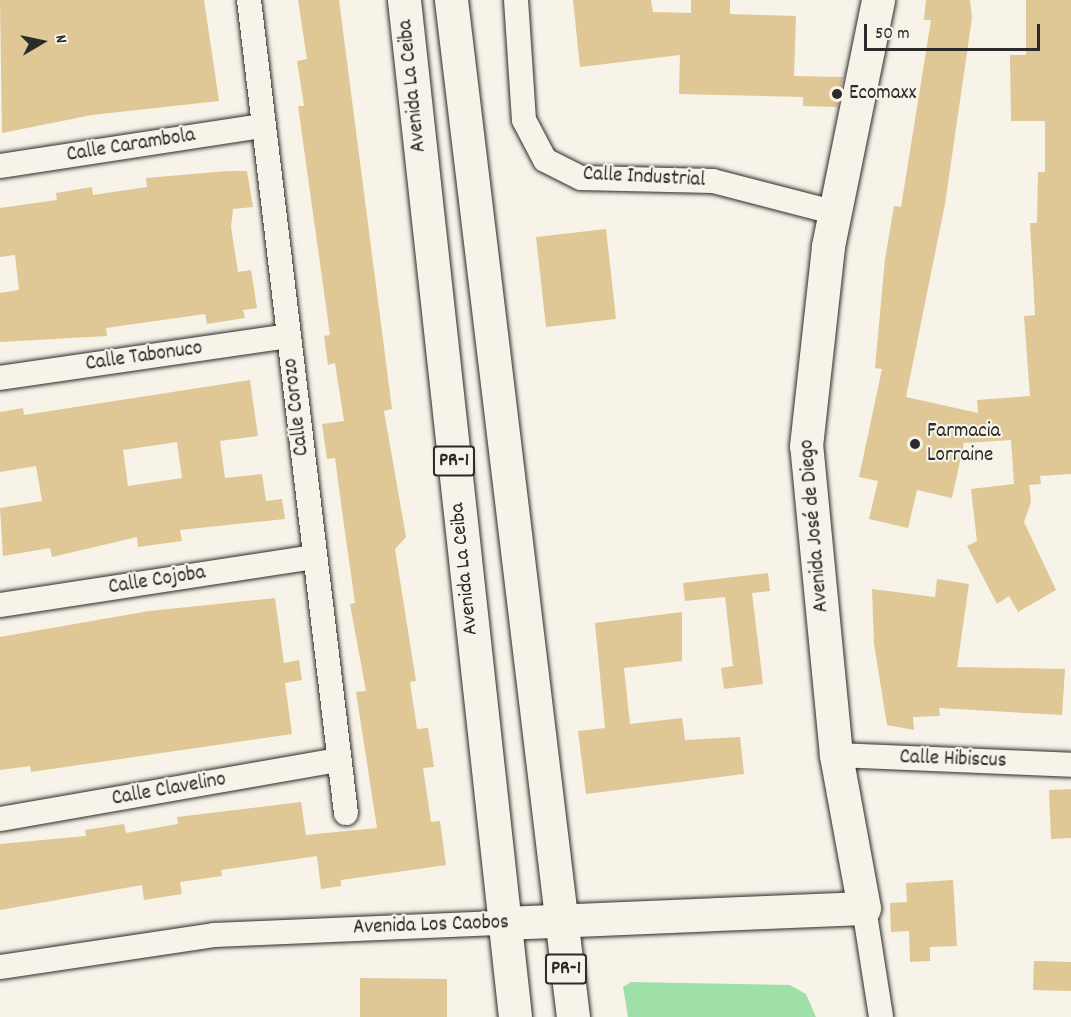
<!DOCTYPE html>
<meta charset="utf-8">
<style>
body{margin:0}
#map{position:relative;width:1071px;height:1017px;overflow:hidden;background:#f7f3e8;font-family:Dekko,sans-serif}
div>[style]{position:absolute}
[style*='--x']{left:calc(var(--x)*1px);top:calc(var(--y)*1px);width:calc(var(--w)*1px);rotate:calc(var(--a)*1deg)}
.green>*{inset:0;background:#9fe0a9}
.building>*{inset:0;background:#dfc796}
.roads{filter:drop-shadow(0 0 2px #2b2b2b) drop-shadow(0 0 2px #2b2b2b)}
.street>*{height:24px;margin:-12px;padding:0 12px;transform-origin:12px;border-radius:12px;background:#f7f3e8}
.secondary>*{height:33px;margin:-16.5px;padding:0 16.5px;transform-origin:16.5px;border-radius:16.5px;background:#f7f3e8}
.highway>*{height:33px;margin:-16.5px;padding:0 16.5px;transform-origin:16.5px;border-radius:16.5px;background:#f7f3e8}
.dots>*{width:16px;height:16px;translate:-50% -50%;box-sizing:border-box;border:3px solid #f7f3e8;border-radius:50%}
span{translate:-50% -50%;white-space:nowrap;text-align:center;line-height:1.15;-webkit-text-stroke:4.5px #f7f3e8;paint-order:stroke}
.shield-label span{padding:2px 4px;background:#f7f3e8;border:2px solid;border-radius:4px;-webkit-text-stroke-width:0}
.shield-label{font-size:20px;color:#2b2b2b;font-weight:700}
.street-label{font-size:21px;color:#2b2b2b}
.poi-label{font-size:21px;color:#2b2b2b}
.left{translate:0 -50%;text-align:left}
.north{position:absolute;left:12px;top:12px;width:60px;height:60px;-webkit-text-stroke:4px #f7f3e8;paint-order:stroke;rotate:81deg;font-size:16px;font-weight:700;line-height:24px;text-align:center;color:#2b2b2b}
.north::after{content:'';display:block;margin:auto;width:21px;height:27px;background:#2b2b2b;clip-path:polygon(50% 0,100% 100%,50% 72%,0 100%)}
.scale{position:absolute;left:864px;top:24px;width:176px;height:27px;box-sizing:border-box;border:3px solid #2b2b2b;border-top:0;padding-left:8px;font-size:18px;line-height:21px;white-space:nowrap;color:#2b2b2b;-webkit-text-stroke:4px #f7f3e8;paint-order:stroke}
</style>
<div id="map">
<div class="green">
<div style="clip-path:polygon(631px 982px,790px 985px,806px 994px,816px 1017px,628px 1017px,623px 987px)"></div>
</div>
<div class="building">
<div style="clip-path:polygon(0 0,204px 0,219px 101px,92px 115px,2px 133px)"></div>
<div style="clip-path:polygon(298px 0,339px 0,392px 409px,384px 411px,406px 537px,395px 549px,416px 681px,410px 682px,417px 729px,428px 728px,434px 767px,423px 768px,431px 822px,440px 821px,446px 865px,341px 880px,341px 886px,321px 889px,317px 856px,221px 870px,222px 876px,180px 882px,182px 894px,144px 900px,142px 885px,0 910px,0 844px,86px 836px,85px 830px,124px 824px,126px 833px,178px 824px,177px 817px,301px 802px,306px 835px,377px 828px,356px 692px,366px 691px,350px 604px,355px 603px,343px 518px,335px 458px,327px 459px,322px 424px,344px 421px,335px 363px,328px 365px,324px 336px,330px 335px,298px 106px,304px 106px,297px 61px,307px 59px)"></div>
<div style="clip-path:polygon(573px 0,651px 0,653px 12px,691px 13px,691px 0,730px 0,730px 14px,796px 16px,794px 76px,843px 77px,837px 107px,803px 106px,803px 97px,679px 94px,680px 55px,580px 67px)"></div>
<div style="clip-path:polygon(926px 0,970px 0,972px 18px,945px 204px,906px 397px,978px 413px,977px 400px,1030px 396px,1024px 316px,1035px 315px,1030px 223px,1037px 223px,1038px 172px,1045px 172px,1045px 121px,1011px 121px,1010px 55px,1026px 55px,1026px 0,1071px 0,1071px 474px,1040px 476px,1041px 484px,1029px 485px,1031px 502px,1024px 522px,1056px 590px,1018px 612px,1009px 596px,997px 604px,967px 546px,977px 541px,971px 489px,1014px 484px,1011px 440px,964px 443px,952px 498px,917px 490px,908px 528px,869px 519px,878px 481px,859px 477px,882px 369px,875px 368px,885px 259px,894px 206px,901px 207px,931px 20px,924px 20px)"></div>
<div style="clip-path:polygon(228px 171px,247px 171px,253px 207px,233px 209px,231px 227px,238px 272px,251px 270px,257px 308px,243px 310px,245px 318px,207px 324px,205px 314px,106px 328px,107px 336px,0 342px,0 293px,19px 290px,15px 255px,0 257px,0 208px,57px 200px,56px 193px,92px 187px,93px 195px,147px 187px,146px 178px)"></div>
<div style="clip-path:polygon(606px 229px,616px 319px,546px 327px,536px 237px)"></div>
<div style="clip-path:polygon(evenodd,250px 380px,258px 436px,220px 441px,225px 478px,262px 474px,266px 501px,282px 499px,285px 519px,180px 530px,182px 541px,138px 547px,137px 537px,52px 557px,50px 548px,3px 556px,0 508px,42px 501px,36px 466px,0 472px,0 412px,23px 408px,24px 415px,250px 380px,177px 442px,182px 478px,128px 486px,123px 450px,177px 442px)"></div>
<div style="clip-path:polygon(768px 573px,770px 591px,752px 593px,763px 684px,724px 689px,721px 668px,733px 666px,725px 597px,685px 601px,683px 583px)"></div>
<div style="clip-path:polygon(937px 579px,969px 584px,957px 667px,1065px 669px,1062px 715px,939px 708px,940px 716px,913px 717px,914px 730px,887px 725px,874px 644px,872px 589px,935px 597px)"></div>
<div style="clip-path:polygon(275px 598px,284px 663px,299px 660px,302px 680px,285px 683px,292px 734px,31px 772px,30px 766px,0 770px,0 637px,149px 611px)"></div>
<div style="clip-path:polygon(682px 612px,682px 661px,624px 668px,630px 724px,682px 718px,685px 740px,740px 737px,744px 774px,586px 794px,578px 731px,605px 728px,595px 623px)"></div>
<div style="clip-path:polygon(1071px 789px,1071px 838px,1051px 839px,1049px 790px)"></div>
<div style="clip-path:polygon(953px 880px,957px 946px,930px 947px,930px 961px,910px 962px,909px 931px,891px 932px,890px 903px,907px 902px,906px 883px)"></div>
<div style="clip-path:polygon(1034px 961px,1071px 962px,1071px 991px,1033px 990px)"></div>
<div style="clip-path:polygon(360px 978px,447px 979px,447px 1017px,360px 1017px)"></div>
</div>
<div class="roads">
<div class="street">
<div style="--x:249;--y:0;--w:819;--a:83.2"></div>
<div style="--x:516;--y:0;--w:120;--a:86.2"></div>
<div style="--x:524;--y:120;--w:45;--a:62.3"></div>
<div style="--x:545;--y:160;--w:40;--a:26.6"></div>
<div style="--x:581;--y:178;--w:132;--a:1.3"></div>
<div style="--x:713;--y:181;--w:128;--a:14.5"></div>
<div style="--x:0;--y:166;--w:265;--a:-8.7"></div>
<div style="--x:0;--y:378;--w:291;--a:-8.3"></div>
<div style="--x:0;--y:605;--w:318;--a:-8.7"></div>
<div style="--x:836;--y:755;--w:235;--a:2.4"></div>
<div style="--x:0;--y:819;--w:344;--a:-9.9"></div>
<div style="--x:864;--y:908;--w:110;--a:81.1"></div>
<div style="--x:0;--y:967;--w:216;--a:-8.5"></div>
<div style="--x:214;--y:935;--w:290;--a:-2.4"></div>
</div>
<div class="secondary">
<div style="--x:504;--y:923;--w:360;--a:-2.4"></div>
<div style="--x:864;--y:908;--w:156;--a:-100.4"></div>
<div style="--x:836;--y:755;--w:310;--a:-95.5"></div>
<div style="--x:806;--y:446;--w:201;--a:-83.7"></div>
<div style="--x:828;--y:246;--w:251;--a:-78.5"></div>
</div>
<div class="highway">
<div style="--x:404;--y:0;--w:1023;--a:83.77"></div>
<div style="--x:451;--y:0;--w:1024;--a:83.16"></div>
</div>
</div>
<div class="dots">
<div style="left:837px;top:94px;background:#2b2b2b"></div>
<div style="left:915px;top:444px;background:#2b2b2b"></div>
</div>
<div class="shield-label">
<span style="left:454px;top:461px">PR-1</span>
<span style="left:566px;top:969px">PR-1</span>
</div>
<div class="street-label">
<span style="left:413px;top:86px;rotate:-96deg">Avenida La Ceiba</span>
<span style="left:131px;top:146px;rotate:-9deg">Calle Carambola</span>
<span style="left:644px;top:178px;rotate:3deg">Calle Industrial</span>
<span style="left:144px;top:357px;rotate:-8deg">Calle Tabonuco</span>
<span style="left:297px;top:407px;rotate:-97deg">Calle Corozo</span>
<span style="left:815px;top:526px;rotate:-95deg">Avenida José de Diego</span>
<span style="left:465px;top:569px;rotate:-96deg">Avenida La Ceiba</span>
<span style="left:157px;top:581px;rotate:-9deg">Calle Cojoba</span>
<span style="left:953px;top:760px;rotate:2deg">Calle Hibiscus</span>
<span style="left:169px;top:790px;rotate:-10deg">Calle Clavelino</span>
<span style="left:431px;top:926px;rotate:-2deg">Avenida Los Caobos</span>
</div>
<div class="poi-label">
<span class="left" style="left:849px;top:94px">Ecomaxx</span>
<span class="left" style="left:927px;top:444px">Farmacia<br>Lorraine</span>
</div>
<div class="north">N</div>
<div class="scale">50 m</div>
</div>
